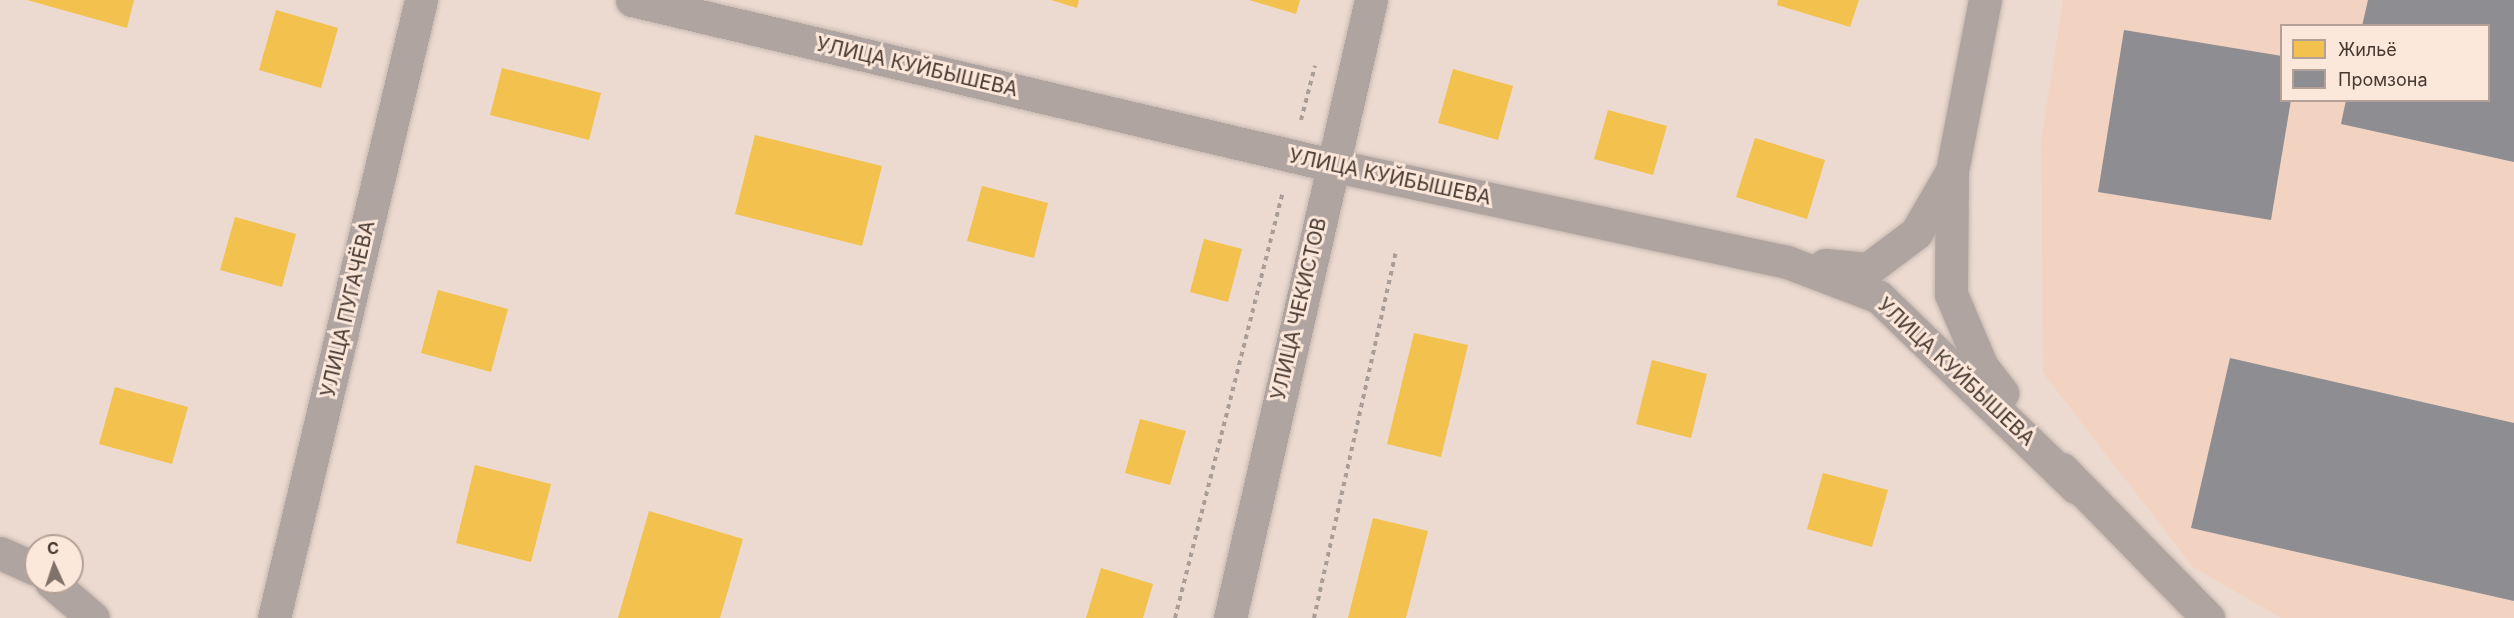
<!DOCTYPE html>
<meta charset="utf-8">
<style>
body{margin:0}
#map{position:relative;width:2514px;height:618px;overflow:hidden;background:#ecdad0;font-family:Inter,sans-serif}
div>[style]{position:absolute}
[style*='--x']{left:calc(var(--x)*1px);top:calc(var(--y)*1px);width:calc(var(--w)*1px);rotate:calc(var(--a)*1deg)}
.built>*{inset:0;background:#f2d3c2}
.homes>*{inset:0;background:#f2c14e}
.industry>*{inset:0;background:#8d8d92}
.path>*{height:4px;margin-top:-2px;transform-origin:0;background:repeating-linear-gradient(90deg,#a89d98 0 4.5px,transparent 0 9px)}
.roads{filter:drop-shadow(0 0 2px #c5b7af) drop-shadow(0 0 2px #c5b7af)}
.street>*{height:33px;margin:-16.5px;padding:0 16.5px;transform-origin:16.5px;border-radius:16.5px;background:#b0a4a0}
span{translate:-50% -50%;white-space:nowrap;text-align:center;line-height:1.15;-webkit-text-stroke:6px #fce7db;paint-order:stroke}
.street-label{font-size:20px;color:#463931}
.legend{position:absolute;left:2280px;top:24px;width:210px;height:78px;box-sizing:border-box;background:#fce7db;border:2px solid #b3a197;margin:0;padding:8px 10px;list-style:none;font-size:18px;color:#463931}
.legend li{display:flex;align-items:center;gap:12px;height:30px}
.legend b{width:30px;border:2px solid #b3a197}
.north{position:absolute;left:24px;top:534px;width:60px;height:60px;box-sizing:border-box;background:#fce7db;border:2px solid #b3a197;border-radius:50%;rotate:357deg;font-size:16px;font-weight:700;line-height:24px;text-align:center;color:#463931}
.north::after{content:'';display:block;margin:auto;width:21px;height:27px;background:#807169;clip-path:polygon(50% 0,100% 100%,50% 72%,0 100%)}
</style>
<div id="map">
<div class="built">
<div style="clip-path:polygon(evenodd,2063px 0,2514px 0,2514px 618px,2281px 618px,2193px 567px,2043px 373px,2041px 141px,2063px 0,2282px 26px,2488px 26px,2488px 100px,2282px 100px,2282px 26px)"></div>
</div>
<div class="homes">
<div style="clip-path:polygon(27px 0,134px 0,127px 28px)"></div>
<div style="clip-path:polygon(1051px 0,1079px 0,1077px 8px)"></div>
<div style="clip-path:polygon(1249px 0,1300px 0,1296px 14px)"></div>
<div style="clip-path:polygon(1778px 0,1859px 0,1850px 27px,1777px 5px)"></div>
<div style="clip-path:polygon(276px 10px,338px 28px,321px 88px,259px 70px)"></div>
<div style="clip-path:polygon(502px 68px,601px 93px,589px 140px,490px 115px)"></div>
<div style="clip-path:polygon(1453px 69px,1513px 86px,1498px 140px,1438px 123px)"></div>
<div style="clip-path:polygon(1608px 110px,1667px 126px,1653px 175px,1594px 159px)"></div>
<div style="clip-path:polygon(755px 135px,882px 166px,862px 246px,735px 214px)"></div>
<div style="clip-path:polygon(1755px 138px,1825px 160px,1807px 219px,1736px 197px)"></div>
<div style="clip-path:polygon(982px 186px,1048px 203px,1034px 258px,967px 241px)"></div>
<div style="clip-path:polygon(235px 217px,296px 234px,282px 287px,220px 270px)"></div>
<div style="clip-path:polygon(1204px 239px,1242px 249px,1228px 302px,1190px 292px)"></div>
<div style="clip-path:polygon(438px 290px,508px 309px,491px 372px,421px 353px)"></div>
<div style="clip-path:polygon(1414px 333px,1468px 345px,1441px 457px,1387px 444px)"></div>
<div style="clip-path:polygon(1652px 360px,1707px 374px,1691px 438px,1636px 424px)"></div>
<div style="clip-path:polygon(115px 387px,188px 407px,172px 464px,99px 444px)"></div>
<div style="clip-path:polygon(1140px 419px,1186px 431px,1170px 485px,1125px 473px)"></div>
<div style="clip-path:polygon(475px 465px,551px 484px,531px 562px,456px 543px)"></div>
<div style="clip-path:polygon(1823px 473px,1888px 490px,1872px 547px,1807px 529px)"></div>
<div style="clip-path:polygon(649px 511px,743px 539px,720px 618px,618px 618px)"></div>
<div style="clip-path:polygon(1373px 518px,1428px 531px,1406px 618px,1348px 618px)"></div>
<div style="clip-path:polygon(1101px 568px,1153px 584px,1143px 618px,1086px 618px)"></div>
</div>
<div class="industry">
<div style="clip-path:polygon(2368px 0,2514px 0,2514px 162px,2341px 124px,2346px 100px,2488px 100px,2488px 26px,2362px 26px)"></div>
<div style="clip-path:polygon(2124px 30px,2282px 56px,2282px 100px,2291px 100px,2271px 220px,2098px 192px)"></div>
<div style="clip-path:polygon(2230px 358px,2514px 423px,2514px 601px,2191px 528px)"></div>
</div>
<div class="path">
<div style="--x:1301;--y:120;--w:56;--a:-75.5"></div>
<div style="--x:1175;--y:618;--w:440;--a:-75.8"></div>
<div style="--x:1314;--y:618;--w:375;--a:-77.4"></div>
</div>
<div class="roads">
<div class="street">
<div style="--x:632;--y:0;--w:718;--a:13.28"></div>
<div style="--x:1331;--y:165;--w:466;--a:12"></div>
<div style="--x:1787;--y:262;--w:98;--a:20.8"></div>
<div style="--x:1879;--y:297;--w:274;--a:44"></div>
<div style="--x:1952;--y:171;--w:123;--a:90.5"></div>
<div style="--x:1951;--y:294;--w:79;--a:67"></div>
<div style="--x:1982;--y:367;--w:33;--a:52"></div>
<div style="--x:1825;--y:265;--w:43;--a:5.3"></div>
<div style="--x:1868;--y:269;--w:60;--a:-36.9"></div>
<div style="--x:1916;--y:233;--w:72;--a:-59.9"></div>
<div style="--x:1952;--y:171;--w:174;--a:-79.1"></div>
<div style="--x:2062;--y:469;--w:209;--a:45.6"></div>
<div style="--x:0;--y:553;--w:39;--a:24"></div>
<div style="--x:51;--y:582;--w:55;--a:40.6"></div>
<div style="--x:274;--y:618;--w:635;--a:-76.62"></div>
<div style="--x:1230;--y:618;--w:634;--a:-77.15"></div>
</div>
</div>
<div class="street-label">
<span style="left:917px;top:67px;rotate:13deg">УЛИЦА КУЙБЫШЕВА</span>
<span style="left:1390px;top:177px;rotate:12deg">УЛИЦА КУЙБЫШЕВА</span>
<span style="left:348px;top:309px;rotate:-77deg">УЛИЦА ПУГАЧЁВА</span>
<span style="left:1299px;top:309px;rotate:-77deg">УЛИЦА ЧЕКИСТОВ</span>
<span style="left:1956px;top:372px;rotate:43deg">УЛИЦА КУЙБЫШЕВА</span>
</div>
<ul class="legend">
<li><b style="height:16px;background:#f2c14e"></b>Жильё</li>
<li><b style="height:16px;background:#8d8d92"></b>Промзона</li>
</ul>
<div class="north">С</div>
</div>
